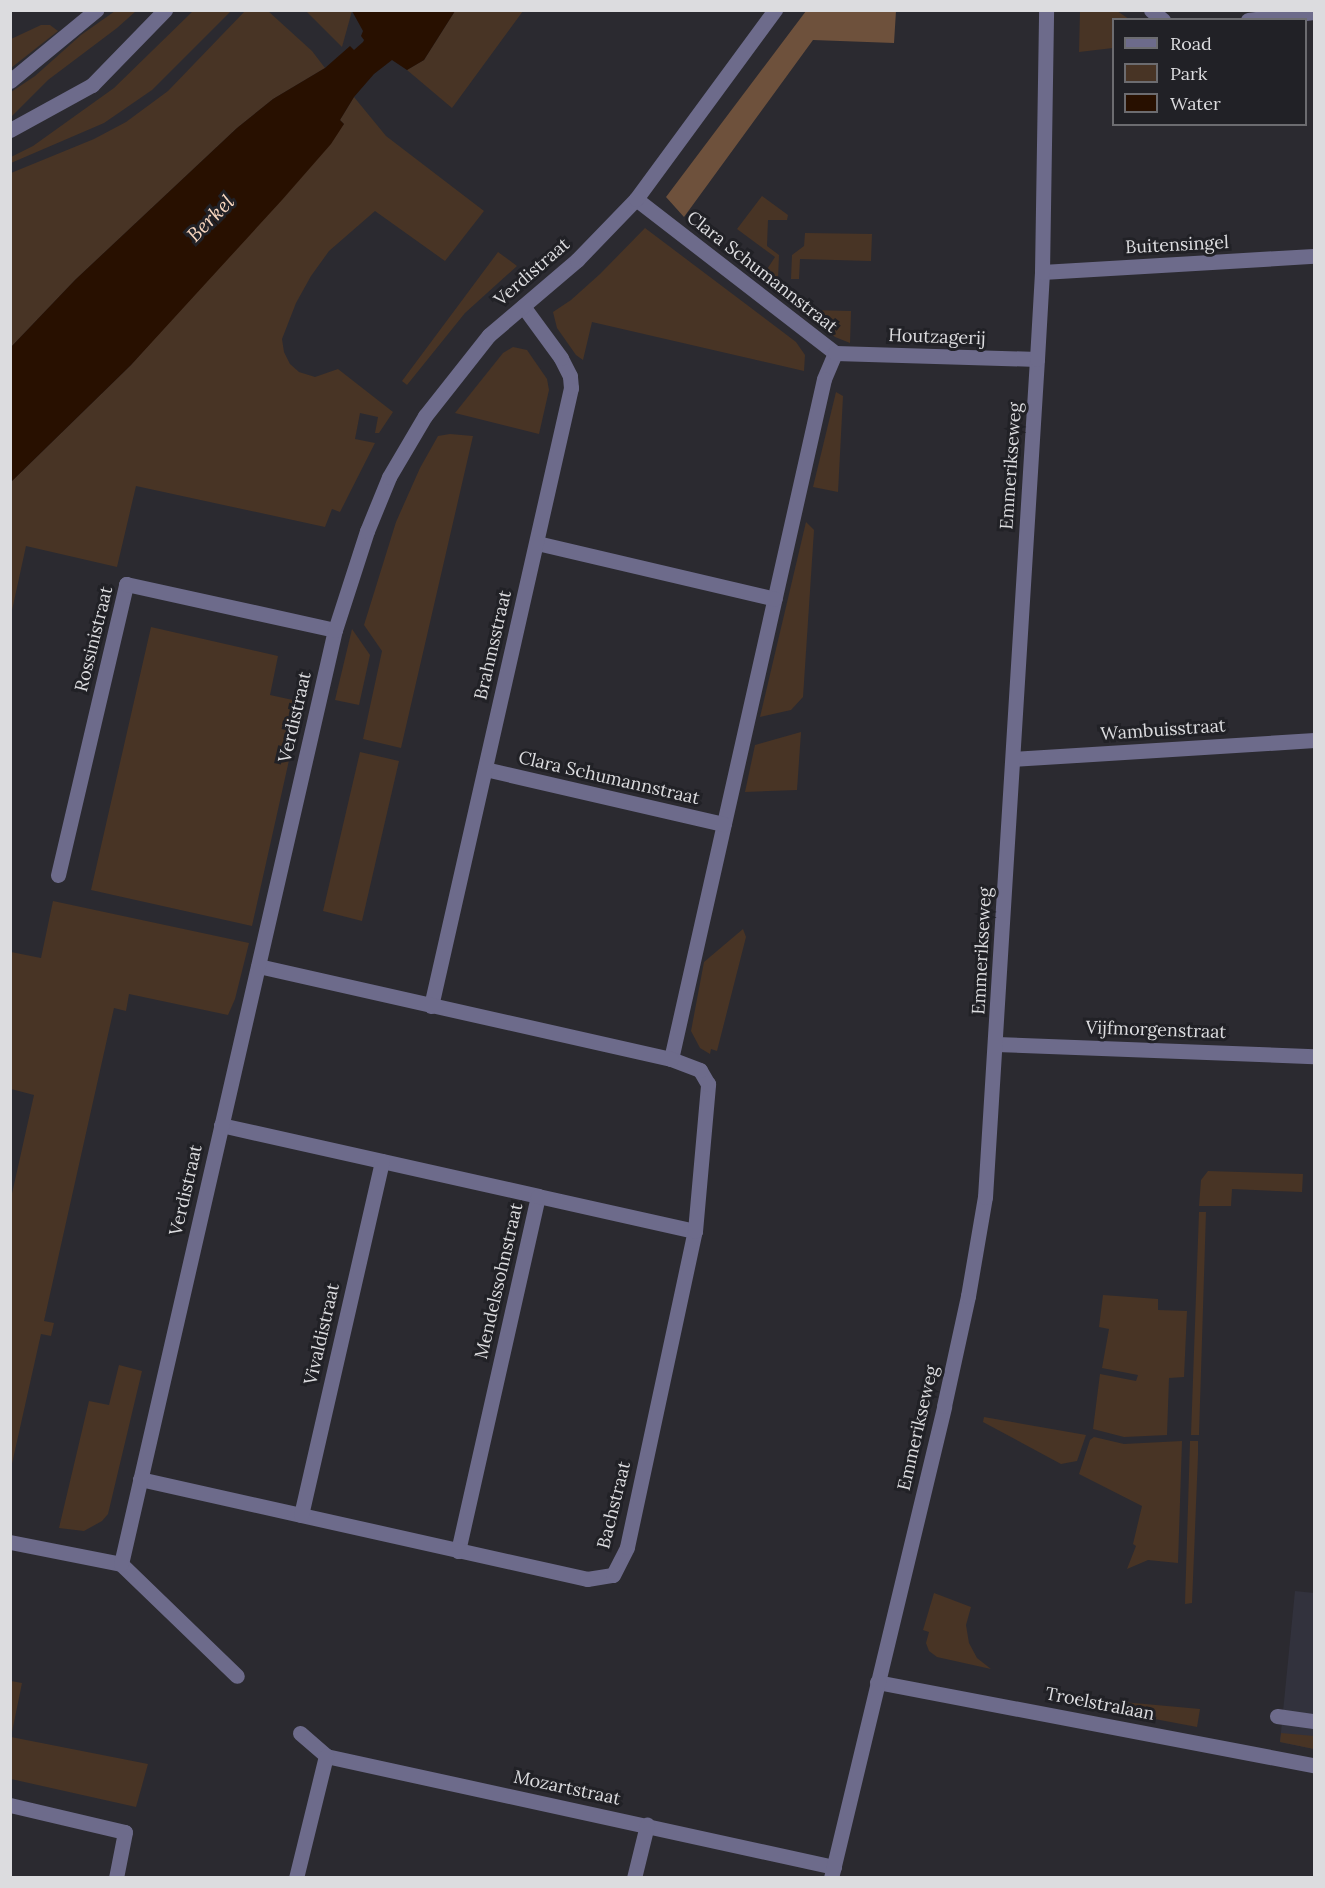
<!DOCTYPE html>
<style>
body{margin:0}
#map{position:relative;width:1325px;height:1888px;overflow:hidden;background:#2b2a30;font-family:Lora,serif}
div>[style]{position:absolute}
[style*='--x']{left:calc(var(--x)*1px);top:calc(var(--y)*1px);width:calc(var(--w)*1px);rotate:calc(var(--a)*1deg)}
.built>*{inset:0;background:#32323d}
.green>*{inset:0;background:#483425}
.forest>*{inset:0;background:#6e513c}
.water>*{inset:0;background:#281000}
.minor>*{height:15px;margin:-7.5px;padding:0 7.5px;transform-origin:7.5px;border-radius:7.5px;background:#6d6b8b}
span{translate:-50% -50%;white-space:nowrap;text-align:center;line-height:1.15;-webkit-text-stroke:6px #212126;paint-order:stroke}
.street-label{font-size:18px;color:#dcdcdf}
.water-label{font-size:20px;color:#f7d6bf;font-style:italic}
.frame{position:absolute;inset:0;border:12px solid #dcdcdf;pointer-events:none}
.legend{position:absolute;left:1112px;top:18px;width:195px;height:108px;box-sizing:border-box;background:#212126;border:2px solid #6c6c70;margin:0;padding:8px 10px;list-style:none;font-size:18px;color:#dcdcdf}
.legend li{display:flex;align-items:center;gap:12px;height:30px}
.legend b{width:30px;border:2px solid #6c6c70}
</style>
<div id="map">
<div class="built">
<div style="clip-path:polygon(1295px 1591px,1314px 1593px,1314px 1749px,1280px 1742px)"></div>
</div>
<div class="green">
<div style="clip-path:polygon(194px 10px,231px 11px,152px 90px,104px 123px,11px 163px,11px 157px,33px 146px,114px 88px)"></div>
<div style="clip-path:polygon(1080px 10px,1117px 11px,1129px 19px,1114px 20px,1113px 48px,1079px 52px)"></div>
<div style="clip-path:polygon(115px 11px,136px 11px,117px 28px,48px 80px,11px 117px,11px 92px,35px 76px,81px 35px)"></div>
<div style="clip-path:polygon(245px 11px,268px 11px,312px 51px,325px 68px,273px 99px,237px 128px,75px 280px,11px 347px,11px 173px,94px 139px,126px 122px,168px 91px)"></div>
<div style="clip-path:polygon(306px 11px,352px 11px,342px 47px)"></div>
<div style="clip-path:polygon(455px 11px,523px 11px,452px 108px,407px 70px,424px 60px)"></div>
<div style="clip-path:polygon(41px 25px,50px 25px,58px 31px,11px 68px,11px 39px)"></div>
<div style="clip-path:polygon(354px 97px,386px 136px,484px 211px,445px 261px,375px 211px,329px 251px,311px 276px,296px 303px,282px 339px,284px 352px,290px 364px,299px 372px,315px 377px,338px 369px,393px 412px,379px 433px,375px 433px,378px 417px,360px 413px,355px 439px,375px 443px,340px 512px,332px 509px,325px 527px,136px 486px,117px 567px,26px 546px,11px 615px,11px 482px,131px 365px,344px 124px,340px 120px)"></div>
<div style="clip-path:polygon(762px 196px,788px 215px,787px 220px,768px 220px,767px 246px,779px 255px,778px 279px,762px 277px,775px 257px,737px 229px)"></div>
<div style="clip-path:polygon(645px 228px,796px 342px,805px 355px,804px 371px,592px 322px,583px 360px,576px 355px,557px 328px,553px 312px,571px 300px,600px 274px)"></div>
<div style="clip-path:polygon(805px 233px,872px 234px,871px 261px,800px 259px,799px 279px,791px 279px,792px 255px,804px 246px)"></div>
<div style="clip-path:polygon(498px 252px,517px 266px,465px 313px,407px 385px,402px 381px)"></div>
<div style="clip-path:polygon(809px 310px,851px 311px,850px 343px,835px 337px,809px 314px)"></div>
<div style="clip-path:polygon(513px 347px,527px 350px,547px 379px,549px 390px,539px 434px,455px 413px,503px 353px)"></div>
<div style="clip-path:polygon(836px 392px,843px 396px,838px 492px,813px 487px)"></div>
<div style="clip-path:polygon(450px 434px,473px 436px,401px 748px,363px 739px,382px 651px,364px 625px,396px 522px,420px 468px,438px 436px)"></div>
<div style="clip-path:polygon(806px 522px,814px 530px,803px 697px,791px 710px,760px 717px)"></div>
<div style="clip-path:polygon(151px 627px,278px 656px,270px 695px,302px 702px,252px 926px,91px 890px)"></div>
<div style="clip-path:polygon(352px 629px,370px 655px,359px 705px,335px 700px)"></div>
<div style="clip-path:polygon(801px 732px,797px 790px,745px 792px,755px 745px)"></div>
<div style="clip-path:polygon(360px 752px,399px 761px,362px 921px,323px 911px)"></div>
<div style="clip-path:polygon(53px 901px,249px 943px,235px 999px,228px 1015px,129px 994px,126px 1011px,114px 1008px,44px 1321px,54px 1323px,51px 1336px,41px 1334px,11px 1468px,11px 1198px,34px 1095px,11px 1089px,11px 952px,41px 958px)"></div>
<div style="clip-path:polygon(743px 929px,746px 937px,717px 1051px,711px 1049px,710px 1054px,700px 1048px,691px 1031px,704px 962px)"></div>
<div style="clip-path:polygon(1208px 1171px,1303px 1174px,1302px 1192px,1232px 1189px,1231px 1206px,1199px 1206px,1201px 1180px)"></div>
<div style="clip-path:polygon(1199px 1212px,1206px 1212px,1199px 1435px,1191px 1435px)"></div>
<div style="clip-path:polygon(1103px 1295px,1158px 1299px,1158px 1310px,1187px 1311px,1184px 1377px,1169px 1378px,1167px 1435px,1124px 1437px,1093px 1429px,1100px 1374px,1136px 1381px,1138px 1375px,1102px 1368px,1109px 1329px,1099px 1327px)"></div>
<div style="clip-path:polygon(119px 1365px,142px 1371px,108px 1514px,102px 1521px,84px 1531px,59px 1528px,89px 1401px,109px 1405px)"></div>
<div style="clip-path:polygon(984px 1417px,1086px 1435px,1077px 1461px,1061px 1464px,983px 1422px)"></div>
<div style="clip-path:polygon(1094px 1437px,1124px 1444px,1182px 1441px,1178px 1563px,1148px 1560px,1127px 1569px,1136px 1546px,1133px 1544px,1142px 1506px,1079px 1474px,1090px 1440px)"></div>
<div style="clip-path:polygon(1190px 1441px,1198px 1441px,1198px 1455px,1192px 1603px,1185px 1604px)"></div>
<div style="clip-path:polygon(934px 1593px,971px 1607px,966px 1625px,969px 1643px,977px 1658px,991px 1669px,937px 1657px,929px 1651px,926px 1643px,929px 1632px,923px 1630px)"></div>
<div style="clip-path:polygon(11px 1681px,22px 1683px,11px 1737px,148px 1764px,136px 1807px,11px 1779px)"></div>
<div style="clip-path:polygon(1090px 1699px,1200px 1709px,1197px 1727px,1086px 1706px)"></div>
<div style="clip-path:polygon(1281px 1733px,1314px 1736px,1314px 1749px,1280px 1742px)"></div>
</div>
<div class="forest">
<div style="clip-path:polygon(806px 11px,896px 11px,894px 43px,813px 40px,684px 217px,666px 197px)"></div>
</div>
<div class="water">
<div style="clip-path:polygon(352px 11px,455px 11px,424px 60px,407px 70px,392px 60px,374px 74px,354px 97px,340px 120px,344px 124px,331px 144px,282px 200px,131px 365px,11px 482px,11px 347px,75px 280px,237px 128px,273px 99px,325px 68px,350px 46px,354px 50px,363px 42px,364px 40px,361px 36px,363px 31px)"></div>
</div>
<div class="minor">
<div style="--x:1151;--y:10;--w:16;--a:40"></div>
<div style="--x:1248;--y:20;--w:66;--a:-6.9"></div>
<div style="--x:10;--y:81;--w:112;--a:-39.5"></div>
<div style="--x:10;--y:130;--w:94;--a:-28.8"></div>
<div style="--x:92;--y:85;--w:105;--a:-45.8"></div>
<div style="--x:636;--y:199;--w:252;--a:37.7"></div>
<div style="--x:835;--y:353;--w:28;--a:113"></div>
<div style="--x:824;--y:379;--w:697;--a:102.68"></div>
<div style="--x:1042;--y:272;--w:272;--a:-3.4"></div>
<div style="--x:835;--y:353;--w:202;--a:1.7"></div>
<div style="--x:537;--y:543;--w:244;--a:13.2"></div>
<div style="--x:1013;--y:759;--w:302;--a:-3.6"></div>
<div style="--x:485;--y:769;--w:245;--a:13"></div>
<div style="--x:58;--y:875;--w:299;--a:-76.8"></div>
<div style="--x:126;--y:584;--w:214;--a:12.4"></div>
<div style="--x:431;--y:1006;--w:634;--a:-77.24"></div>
<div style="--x:571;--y:388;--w:12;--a:-95"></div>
<div style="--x:570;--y:376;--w:20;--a:-117"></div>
<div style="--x:561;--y:358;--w:64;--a:-126.2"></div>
<div style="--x:996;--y:1044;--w:318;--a:2.2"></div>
<div style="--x:221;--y:1125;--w:325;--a:12.6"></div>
<div style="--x:538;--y:1196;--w:364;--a:102.7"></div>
<div style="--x:538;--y:1196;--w:161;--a:12.6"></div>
<div style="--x:140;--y:1479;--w:458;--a:12.6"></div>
<div style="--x:587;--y:1579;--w:26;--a:-9"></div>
<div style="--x:613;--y:1575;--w:31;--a:-63"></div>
<div style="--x:627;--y:1547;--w:323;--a:-77.9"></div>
<div style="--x:695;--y:1231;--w:148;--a:-84.9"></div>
<div style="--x:708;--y:1084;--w:16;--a:-120"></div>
<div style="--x:700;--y:1070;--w:31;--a:-159"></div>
<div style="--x:671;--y:1059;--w:423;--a:-167.3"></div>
<div style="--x:301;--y:1515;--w:363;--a:-77.1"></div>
<div style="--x:10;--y:1542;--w:113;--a:11.2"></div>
<div style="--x:121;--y:1564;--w:161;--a:44"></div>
<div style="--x:121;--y:1564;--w:958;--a:-77.1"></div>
<div style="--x:335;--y:630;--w:104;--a:-72.1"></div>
<div style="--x:367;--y:531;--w:58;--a:-67.8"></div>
<div style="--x:389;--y:477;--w:71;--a:-59.5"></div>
<div style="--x:425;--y:416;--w:103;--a:-51.7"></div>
<div style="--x:489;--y:335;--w:116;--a:-40.4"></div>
<div style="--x:577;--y:260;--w:85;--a:-46"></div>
<div style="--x:636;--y:199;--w:235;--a:-53.7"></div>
<div style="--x:877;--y:1682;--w:445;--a:10.8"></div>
<div style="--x:1277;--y:1716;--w:37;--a:8"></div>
<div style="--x:300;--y:1733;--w:35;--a:41"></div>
<div style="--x:326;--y:1756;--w:520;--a:12.33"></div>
<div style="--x:10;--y:1805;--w:118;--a:13.2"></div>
<div style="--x:125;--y:1832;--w:47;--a:101.1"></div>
<div style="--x:296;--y:1878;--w:126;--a:-76.2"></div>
<div style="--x:634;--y:1878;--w:55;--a:-76.2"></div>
<div style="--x:831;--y:1878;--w:485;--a:-76.5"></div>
<div style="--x:944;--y:1406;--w:113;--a:-77.7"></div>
<div style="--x:968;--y:1296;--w:100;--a:-80.3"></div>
<div style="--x:985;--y:1197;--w:840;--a:-86.45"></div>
<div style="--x:1037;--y:359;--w:87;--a:-86.7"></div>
<div style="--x:1042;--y:272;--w:262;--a:-89.1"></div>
</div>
<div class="street-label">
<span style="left:1177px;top:245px;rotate:-3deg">Buitensingel</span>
<span style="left:532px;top:272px;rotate:-41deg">Verdistraat</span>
<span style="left:762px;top:272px;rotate:38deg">Clara Schumannstraat</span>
<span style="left:937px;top:337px;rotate:2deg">Houtzagerij</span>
<span style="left:1011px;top:466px;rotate:-86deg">Emmerikseweg</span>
<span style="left:94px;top:639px;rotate:-76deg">Rossinistraat</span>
<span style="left:493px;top:645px;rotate:-77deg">Brahmsstraat</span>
<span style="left:295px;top:717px;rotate:-77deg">Verdistraat</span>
<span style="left:1163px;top:730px;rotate:-4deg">Wambuisstraat</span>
<span style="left:609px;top:778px;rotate:13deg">Clara Schumannstraat</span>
<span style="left:982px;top:951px;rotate:-87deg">Emmerikseweg</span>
<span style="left:1156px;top:1030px;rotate:2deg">Vijfmorgenstraat</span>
<span style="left:186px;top:1190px;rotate:-77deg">Verdistraat</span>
<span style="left:499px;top:1281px;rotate:-77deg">Mendelssohnstraat</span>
<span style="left:322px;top:1334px;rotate:-77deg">Vivaldistraat</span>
<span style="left:918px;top:1428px;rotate:-77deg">Emmerikseweg</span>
<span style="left:614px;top:1505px;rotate:-76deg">Bachstraat</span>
<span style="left:1100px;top:1704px;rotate:11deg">Troelstralaan</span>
<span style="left:567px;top:1788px;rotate:12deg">Mozartstraat</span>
</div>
<div class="water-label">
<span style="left:210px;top:218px;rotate:-45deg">Berkel</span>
</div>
<div class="frame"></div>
<ul class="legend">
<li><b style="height:8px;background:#6d6b8b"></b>Road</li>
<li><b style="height:16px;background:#483425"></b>Park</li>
<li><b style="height:16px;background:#281000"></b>Water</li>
</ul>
</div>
